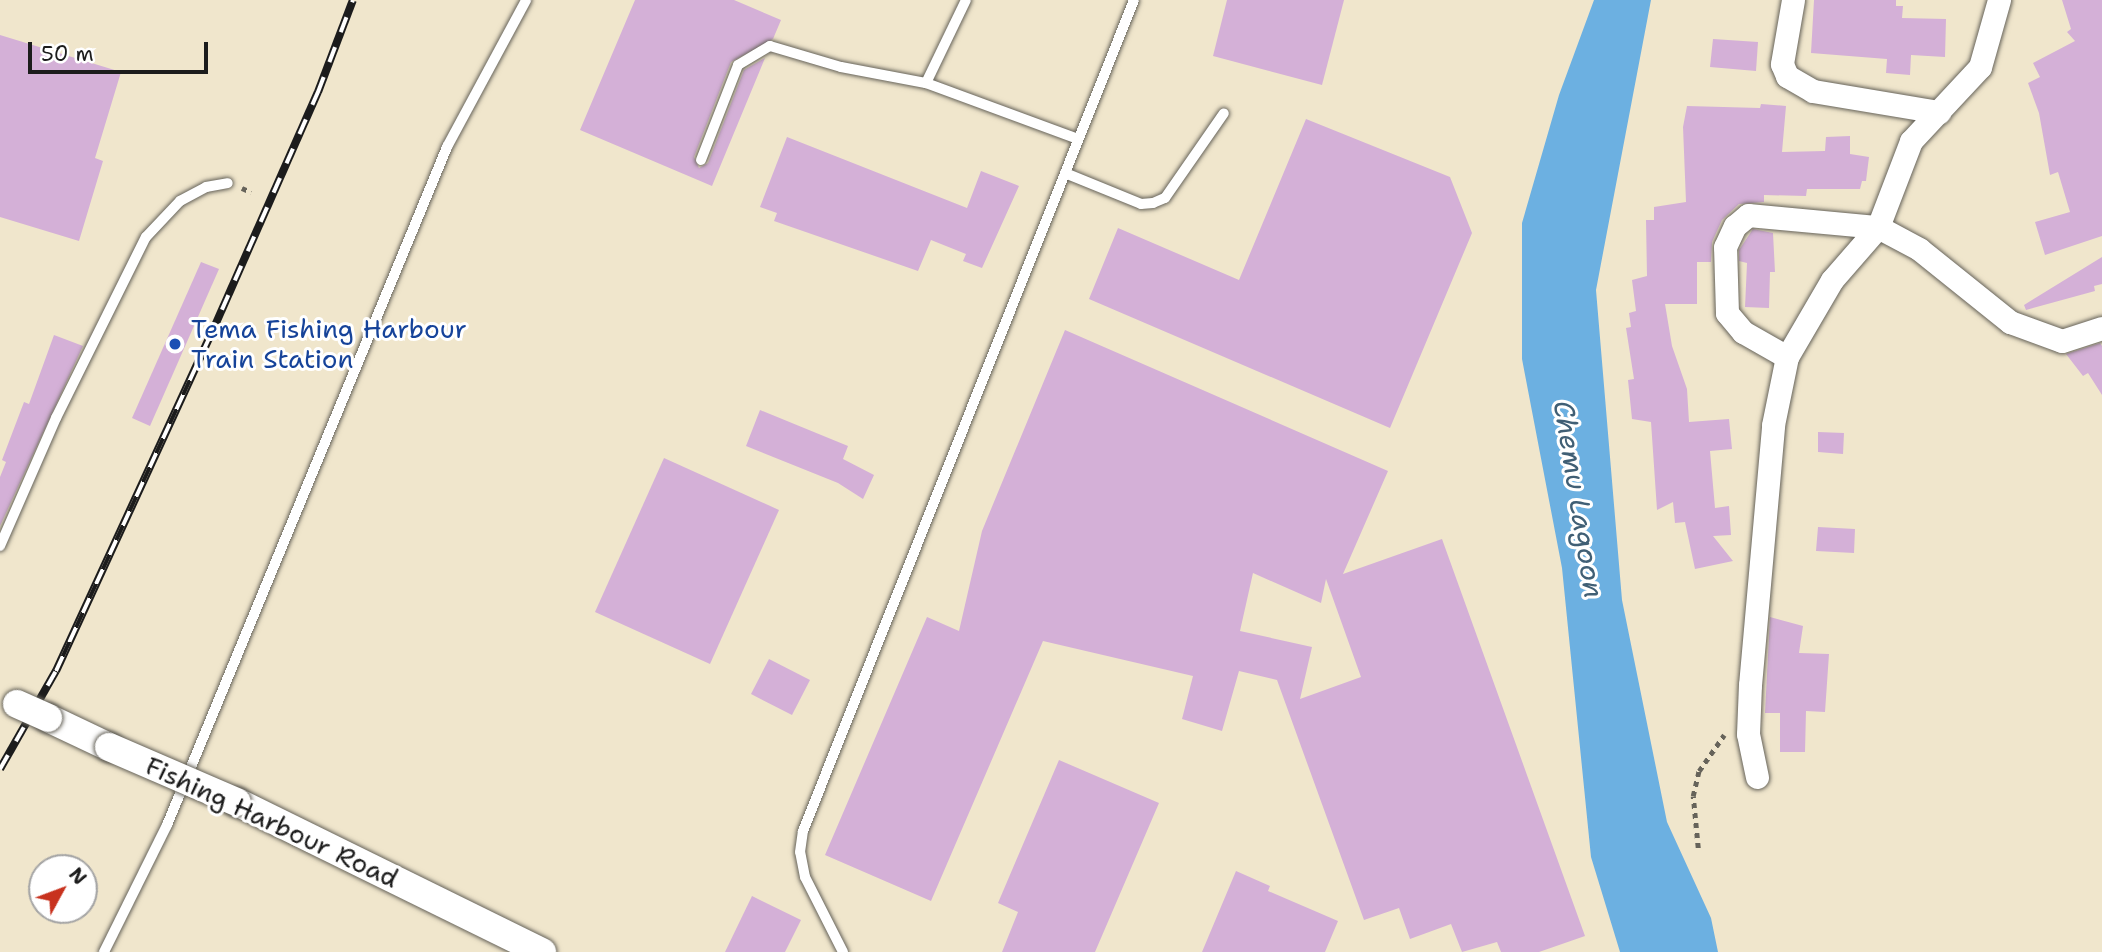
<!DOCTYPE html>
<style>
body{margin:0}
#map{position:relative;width:2102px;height:952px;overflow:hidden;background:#f0e6cc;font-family:"Shantell Sans",sans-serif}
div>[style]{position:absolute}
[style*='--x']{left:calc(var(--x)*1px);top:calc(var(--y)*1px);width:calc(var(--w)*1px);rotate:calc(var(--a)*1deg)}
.water>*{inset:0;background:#6cb0e1}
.building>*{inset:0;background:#d4b0d7}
.path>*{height:4.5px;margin-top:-2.25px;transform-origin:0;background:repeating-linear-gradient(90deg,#66635a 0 5px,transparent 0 10px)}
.roads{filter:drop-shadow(0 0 2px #66635a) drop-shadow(0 0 2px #66635a)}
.service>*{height:10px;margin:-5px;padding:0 5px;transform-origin:5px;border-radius:5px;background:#fff}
.minor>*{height:23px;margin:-11.5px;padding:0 11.5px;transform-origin:11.5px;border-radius:11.5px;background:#fff}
.tertiary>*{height:28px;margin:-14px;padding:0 14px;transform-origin:14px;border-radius:14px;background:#fff}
.rail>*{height:8px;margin-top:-4px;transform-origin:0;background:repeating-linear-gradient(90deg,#fff 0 16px,#1c1c1c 0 32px);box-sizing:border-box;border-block:2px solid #1c1c1c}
.bridges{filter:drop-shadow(0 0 2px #66635a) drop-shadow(0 0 2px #66635a)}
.tertiary-bridge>*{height:28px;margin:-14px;padding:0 14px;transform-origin:14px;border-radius:14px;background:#fff}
.dots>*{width:19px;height:19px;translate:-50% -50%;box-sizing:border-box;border:4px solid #fff;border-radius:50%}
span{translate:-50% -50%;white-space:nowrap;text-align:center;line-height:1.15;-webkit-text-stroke:6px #fff;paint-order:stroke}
.transit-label{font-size:26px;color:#164399}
.left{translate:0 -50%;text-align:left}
.street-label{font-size:26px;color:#1c1c1c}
.water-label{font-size:28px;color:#405f75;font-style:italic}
.north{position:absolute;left:28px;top:854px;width:70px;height:70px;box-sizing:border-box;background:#fff;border:2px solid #a4a4a4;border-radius:50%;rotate:49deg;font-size:19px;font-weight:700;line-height:28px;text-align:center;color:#1c1c1c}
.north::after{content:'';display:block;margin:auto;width:24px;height:32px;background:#c8321e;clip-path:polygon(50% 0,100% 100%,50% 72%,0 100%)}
.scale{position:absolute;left:28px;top:42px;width:180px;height:32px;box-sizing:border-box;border:4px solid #1c1c1c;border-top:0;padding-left:9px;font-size:21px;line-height:24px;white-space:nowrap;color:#1c1c1c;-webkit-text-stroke:5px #fff;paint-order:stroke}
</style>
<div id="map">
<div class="water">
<div style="clip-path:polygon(1594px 0,1651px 0,1596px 290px,1622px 600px,1667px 822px,1711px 918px,1718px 952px,1620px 952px,1591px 857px,1562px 568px,1522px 359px,1522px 223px,1559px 95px)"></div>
</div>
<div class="building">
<div style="clip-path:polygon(635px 0,734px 0,781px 20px,773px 39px,731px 62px,694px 157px,699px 168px,708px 163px,744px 70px,765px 58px,712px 186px,580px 130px)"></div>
<div style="clip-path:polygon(1227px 0,1344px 0,1322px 85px,1213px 56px)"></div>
<div style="clip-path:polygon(1814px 0,1896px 0,1896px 6px,1903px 6px,1902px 18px,1946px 19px,1945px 57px,1911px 55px,1910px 75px,1886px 73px,1887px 59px,1811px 53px)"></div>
<div style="clip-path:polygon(2062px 0,2102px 0,2102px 236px,2045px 255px,2035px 222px,2070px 212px,2058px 172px,2050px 175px,2039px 113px,2028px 83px,2040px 77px,2033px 63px,2075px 41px,2067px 32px,2071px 29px)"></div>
<div style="clip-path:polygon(0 35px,121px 72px,95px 158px,103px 161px,79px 241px,0 217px)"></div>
<div style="clip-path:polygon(1713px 39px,1758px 42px,1756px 71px,1710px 67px)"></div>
<div style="clip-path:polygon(1761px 104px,1786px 106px,1782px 152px,1825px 151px,1826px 137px,1850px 136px,1850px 154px,1869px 157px,1866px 181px,1862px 181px,1860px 189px,1807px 189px,1806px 196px,1764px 195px,1764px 202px,1739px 204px,1722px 220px,1712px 242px,1711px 262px,1697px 262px,1697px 304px,1665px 304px,1672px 346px,1687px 389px,1689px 422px,1729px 419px,1732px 449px,1710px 451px,1715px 508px,1729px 506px,1731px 535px,1713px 536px,1733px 561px,1695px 569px,1685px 522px,1675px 523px,1673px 502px,1657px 510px,1651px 422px,1632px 419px,1628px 380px,1634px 379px,1626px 328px,1631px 327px,1629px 313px,1636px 311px,1632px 280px,1647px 276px,1646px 220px,1654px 220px,1654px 207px,1686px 202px,1683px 127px,1687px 106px,1760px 108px)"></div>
<div style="clip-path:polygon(1306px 119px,1450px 177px,1472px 233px,1390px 428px,1089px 299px,1118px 228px,1239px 280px)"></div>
<div style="clip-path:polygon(787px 137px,967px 208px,981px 171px,1019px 186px,982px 268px,963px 261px,966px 254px,931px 240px,918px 271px,774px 221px,777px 213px,760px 207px)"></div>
<div style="clip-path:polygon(1753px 229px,1773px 233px,1775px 272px,1770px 272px,1769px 308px,1745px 307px,1747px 263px,1739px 261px,1739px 250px)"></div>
<div style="clip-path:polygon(2102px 257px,2102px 284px,2094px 286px,2095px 291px,2026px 310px,2024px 305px)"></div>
<div style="clip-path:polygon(201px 262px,219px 269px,150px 426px,132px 418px)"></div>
<div style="clip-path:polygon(evenodd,1065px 330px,1388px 471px,1343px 574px,1442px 539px,1585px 936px,1539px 952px,1501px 952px,1497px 942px,1462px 952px,1451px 924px,1410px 939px,1399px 908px,1364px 920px,1277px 680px,1239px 671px,1222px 731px,1182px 719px,1193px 676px,1043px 641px,931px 901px,825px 855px,927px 617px,959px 631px,982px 531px,1065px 330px,1253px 573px,1321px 603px,1326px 579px,1361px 677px,1300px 699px,1312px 647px,1240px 631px,1253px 573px)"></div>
<div style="clip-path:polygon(54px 335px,83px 346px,0 526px,0 477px,6px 462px,2px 460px,24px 402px,29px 404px)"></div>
<div style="clip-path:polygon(2100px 343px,2102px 346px,2102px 395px,2088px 373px,2083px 376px,2066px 354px)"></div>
<div style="clip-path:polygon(760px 410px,848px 446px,843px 459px,874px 475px,863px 499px,838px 483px,746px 446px)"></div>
<div style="clip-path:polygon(1818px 432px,1844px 433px,1843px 454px,1818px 452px)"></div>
<div style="clip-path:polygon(664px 458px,779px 510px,710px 664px,595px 612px)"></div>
<div style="clip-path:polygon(1818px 527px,1855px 529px,1854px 553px,1816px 551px)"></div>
<div style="clip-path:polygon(1770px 617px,1803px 626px,1799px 653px,1829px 654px,1825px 712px,1806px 711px,1805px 752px,1780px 752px,1780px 713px,1765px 713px)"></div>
<div style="clip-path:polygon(769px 659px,810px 680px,792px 715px,751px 694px)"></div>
<div style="clip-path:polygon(1059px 760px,1159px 803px,1095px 952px,1002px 952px,1018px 912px,998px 903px)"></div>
<div style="clip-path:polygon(1236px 871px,1270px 886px,1268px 891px,1338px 921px,1325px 952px,1202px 952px)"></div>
<div style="clip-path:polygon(752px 896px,801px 920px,785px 952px,725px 952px)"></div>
</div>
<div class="path">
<div style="--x:242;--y:188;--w:10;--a:24"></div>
<div style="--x:1698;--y:848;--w:52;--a:-95.5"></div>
<div style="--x:1693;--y:796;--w:26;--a:-77"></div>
<div style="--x:1699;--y:771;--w:44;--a:-55.2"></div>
</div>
<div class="roads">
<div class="service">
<div style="--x:926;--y:83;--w:92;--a:-64.3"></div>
<div style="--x:701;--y:160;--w:102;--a:-68.7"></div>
<div style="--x:738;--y:65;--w:37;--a:-31"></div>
<div style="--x:770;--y:46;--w:74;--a:16.5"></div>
<div style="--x:841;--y:67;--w:86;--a:10.7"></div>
<div style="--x:926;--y:83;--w:162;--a:20.2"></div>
<div style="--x:1065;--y:173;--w:82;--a:22.2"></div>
<div style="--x:1141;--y:204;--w:12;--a:-5"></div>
<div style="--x:1153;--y:203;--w:13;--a:-23"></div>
<div style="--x:1165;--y:198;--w:103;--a:-55.2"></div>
<div style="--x:0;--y:546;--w:140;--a:-66.4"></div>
<div style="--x:56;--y:418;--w:202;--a:-63.6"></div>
<div style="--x:146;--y:237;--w:50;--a:-46.6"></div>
<div style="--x:180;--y:201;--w:30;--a:-28"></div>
<div style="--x:206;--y:187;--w:22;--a:-10"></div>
<div style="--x:104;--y:952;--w:142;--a:-63.6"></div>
<div style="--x:167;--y:825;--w:734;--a:-67.56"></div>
<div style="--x:447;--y:147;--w:167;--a:-61.7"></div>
<div style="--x:843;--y:952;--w:84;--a:-116.9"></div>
<div style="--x:805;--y:877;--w:25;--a:-101"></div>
<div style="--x:800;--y:852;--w:21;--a:-82"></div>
<div style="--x:803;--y:831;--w:894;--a:-68.28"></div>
</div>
<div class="minor">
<div style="--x:1793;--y:0;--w:65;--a:99.8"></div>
<div style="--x:1782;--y:64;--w:13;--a:67"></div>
<div style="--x:1787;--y:76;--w:30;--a:30"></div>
<div style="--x:1813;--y:91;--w:128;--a:9.5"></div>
<div style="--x:1787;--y:357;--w:51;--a:-150.4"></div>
<div style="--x:1743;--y:332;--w:25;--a:-130"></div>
<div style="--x:1727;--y:313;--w:66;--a:-91.7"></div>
<div style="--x:1725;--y:247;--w:23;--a:-65"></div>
<div style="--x:1735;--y:226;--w:17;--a:-40"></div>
<div style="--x:1748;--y:215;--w:131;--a:5.3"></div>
<div style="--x:1878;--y:227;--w:47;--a:28.2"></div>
<div style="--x:1919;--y:249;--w:117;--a:38.7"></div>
<div style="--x:2010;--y:322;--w:55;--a:20.1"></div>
<div style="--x:2062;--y:341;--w:42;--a:-18"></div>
<div style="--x:1757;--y:777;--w:44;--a:-101.8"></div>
<div style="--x:1748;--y:734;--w:49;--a:-87.7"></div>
<div style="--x:1750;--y:685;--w:261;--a:-84.9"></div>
<div style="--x:1773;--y:425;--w:69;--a:-78.4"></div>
<div style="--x:1787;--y:357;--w:89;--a:-59.7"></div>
<div style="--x:1832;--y:280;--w:70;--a:-49"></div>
<div style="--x:1878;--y:227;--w:92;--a:-69"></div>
<div style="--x:1911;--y:141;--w:101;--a:-47"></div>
<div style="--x:1980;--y:67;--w:70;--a:-74.2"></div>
</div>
<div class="tertiary">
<div style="--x:48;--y:718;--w:68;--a:25.4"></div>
<div style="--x:237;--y:802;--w:340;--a:26.2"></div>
</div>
</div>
<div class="rail">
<div style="--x:0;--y:769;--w:113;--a:-60.3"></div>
<div style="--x:56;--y:671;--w:366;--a:-65.3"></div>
<div style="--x:209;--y:339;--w:270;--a:-66.2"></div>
<div style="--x:318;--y:92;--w:98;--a:-69.2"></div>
</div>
<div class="bridges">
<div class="tertiary-bridge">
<div style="--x:17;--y:704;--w:34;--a:24"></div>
<div style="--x:109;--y:747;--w:139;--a:23.3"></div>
</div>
</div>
<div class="dots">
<div style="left:175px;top:344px;background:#1a4fb4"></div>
</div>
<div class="transit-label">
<span class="left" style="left:191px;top:344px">Tema Fishing Harbour<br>Train Station</span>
</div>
<div class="street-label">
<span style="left:272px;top:822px;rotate:25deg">Fishing Harbour Road</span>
</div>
<div class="water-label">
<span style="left:1579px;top:499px;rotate:81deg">Chemu Lagoon</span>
</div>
<div class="north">N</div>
<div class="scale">50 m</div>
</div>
